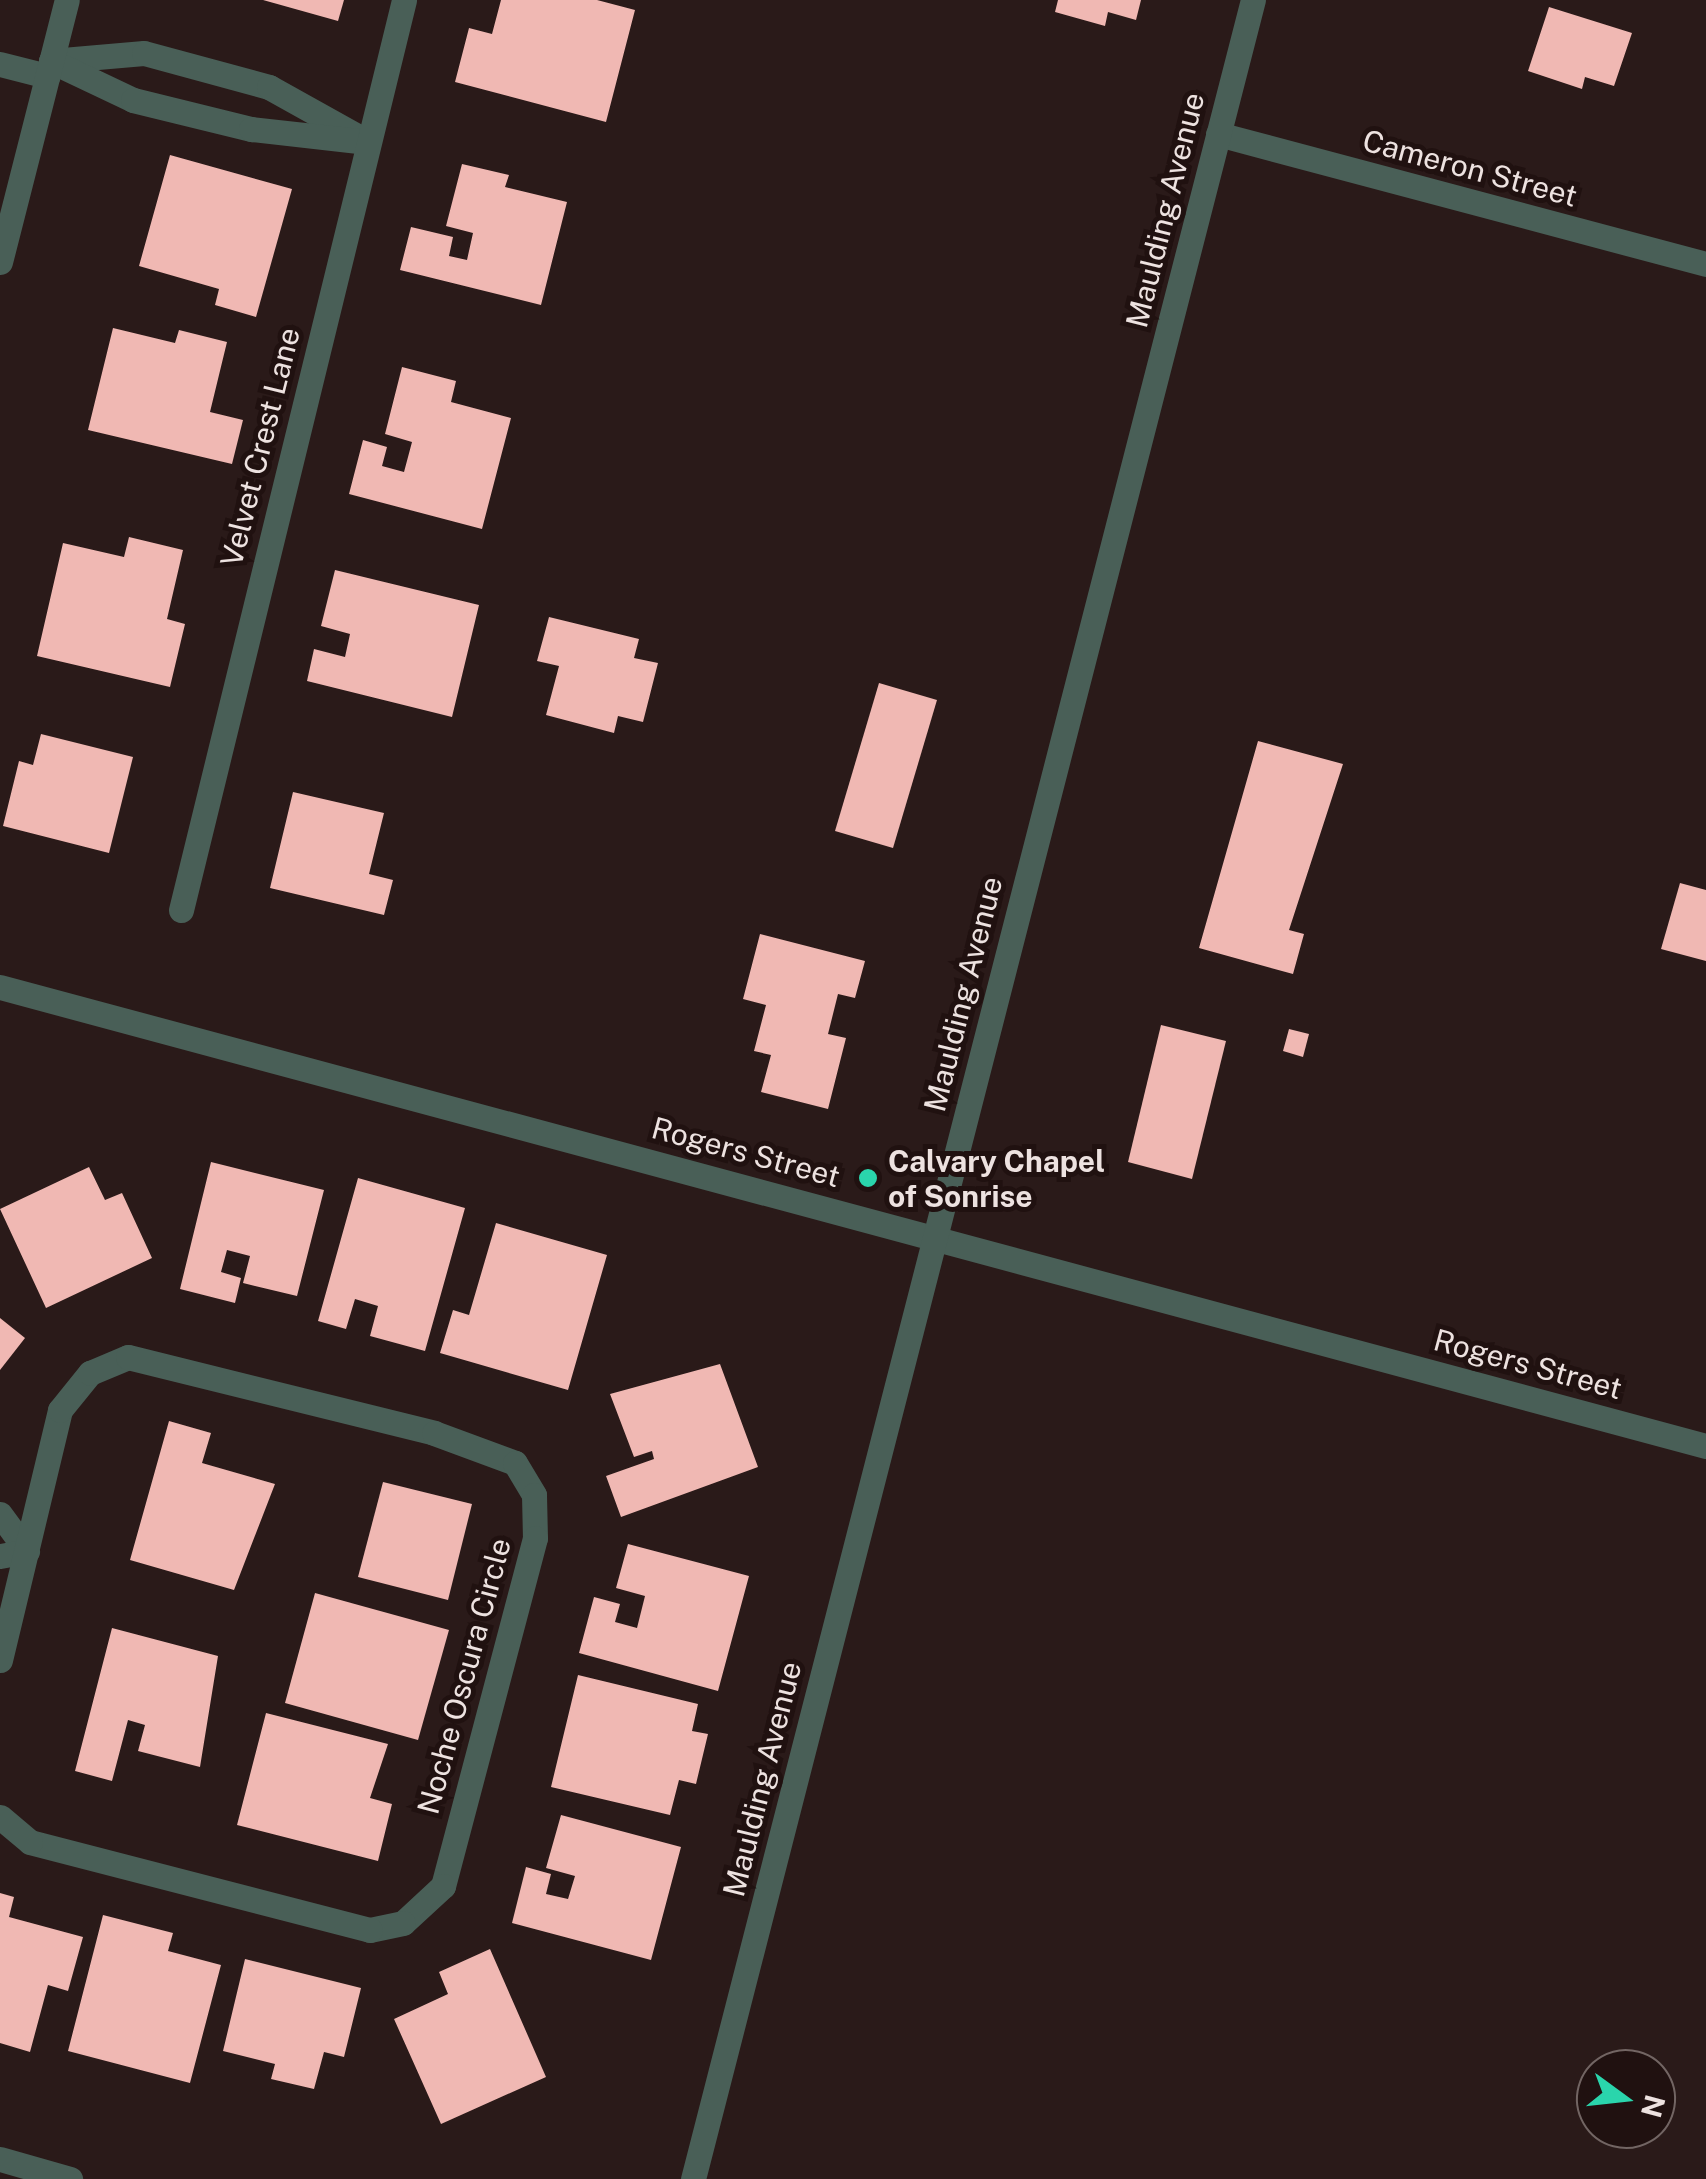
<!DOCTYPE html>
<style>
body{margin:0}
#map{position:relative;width:1706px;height:2179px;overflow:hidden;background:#2a1a19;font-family:"Public Sans",sans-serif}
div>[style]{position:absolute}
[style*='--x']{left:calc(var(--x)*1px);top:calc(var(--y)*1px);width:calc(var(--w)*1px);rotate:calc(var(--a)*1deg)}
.building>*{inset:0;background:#f0b8b3}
.minor>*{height:25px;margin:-12.5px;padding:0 12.5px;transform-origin:12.5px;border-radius:12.5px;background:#495f57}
.dots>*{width:28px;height:28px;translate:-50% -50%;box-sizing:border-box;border:5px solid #201110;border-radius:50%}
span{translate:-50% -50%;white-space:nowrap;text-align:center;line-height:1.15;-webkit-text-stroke:10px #201110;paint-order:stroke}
.street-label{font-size:30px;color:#ede2e0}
.poi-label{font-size:30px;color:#ede2e0;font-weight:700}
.left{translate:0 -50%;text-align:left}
.north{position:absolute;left:1576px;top:2049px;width:100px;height:100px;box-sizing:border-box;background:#201110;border:2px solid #726563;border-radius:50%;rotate:105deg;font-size:28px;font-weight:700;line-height:40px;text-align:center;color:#ede2e0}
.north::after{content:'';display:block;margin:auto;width:35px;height:45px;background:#2ad5ac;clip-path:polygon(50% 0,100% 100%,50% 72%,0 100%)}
</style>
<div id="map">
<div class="building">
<div style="clip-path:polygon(263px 0,344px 0,338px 21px)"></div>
<div style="clip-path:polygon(501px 0,597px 0,635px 10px,606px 122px,455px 82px,469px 28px,492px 34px)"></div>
<div style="clip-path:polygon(1058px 0,1141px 0,1136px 20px,1108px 12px,1105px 26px,1055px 12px)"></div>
<div style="clip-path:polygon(1549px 7px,1632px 33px,1614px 86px,1585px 77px,1582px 89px,1528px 71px)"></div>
<div style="clip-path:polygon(170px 155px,292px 189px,256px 317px,215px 305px,219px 289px,139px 266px)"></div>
<div style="clip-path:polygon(462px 164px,509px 175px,505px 187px,567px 202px,541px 305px,400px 270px,411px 227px,453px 237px,449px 256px,467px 260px,473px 233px,446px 226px)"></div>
<div style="clip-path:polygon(113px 328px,175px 343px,179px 330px,227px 342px,210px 412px,243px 420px,232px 464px,88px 430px)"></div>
<div style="clip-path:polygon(402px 367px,456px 381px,451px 402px,511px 418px,482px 529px,349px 494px,363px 440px,387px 447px,382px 466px,404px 472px,412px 442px,385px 434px)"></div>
<div style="clip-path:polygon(129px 537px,183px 550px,167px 619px,185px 624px,170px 687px,37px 656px,63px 543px,124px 557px)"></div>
<div style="clip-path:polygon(335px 570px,479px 605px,452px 717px,307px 681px,314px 649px,345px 657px,350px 634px,321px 626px)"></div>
<div style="clip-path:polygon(549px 617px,639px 639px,634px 658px,658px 663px,643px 722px,618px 716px,614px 733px,546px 715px,559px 666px,537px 661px)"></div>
<div style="clip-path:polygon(879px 683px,937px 700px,893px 848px,835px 831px)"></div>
<div style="clip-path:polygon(41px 734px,133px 757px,109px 853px,3px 826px,19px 761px,33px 765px)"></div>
<div style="clip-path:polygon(1258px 741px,1343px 764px,1289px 930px,1304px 934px,1293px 974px,1199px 948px)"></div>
<div style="clip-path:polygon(293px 792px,384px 813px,369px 874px,393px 880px,384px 915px,270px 888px)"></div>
<div style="clip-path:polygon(1680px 883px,1706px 890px,1706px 961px,1661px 949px)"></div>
<div style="clip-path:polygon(760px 934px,865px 961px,855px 998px,838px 994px,828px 1034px,846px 1038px,828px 1109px,761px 1092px,771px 1055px,754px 1051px,766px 1005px,743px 999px)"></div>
<div style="clip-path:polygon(1161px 1025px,1226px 1041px,1192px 1179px,1128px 1162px)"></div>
<div style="clip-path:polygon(1289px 1029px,1309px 1034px,1303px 1057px,1283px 1051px)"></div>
<div style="clip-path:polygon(211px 1162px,324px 1190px,297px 1296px,243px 1283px,250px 1256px,227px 1250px,221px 1272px,241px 1278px,235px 1303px,180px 1289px)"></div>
<div style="clip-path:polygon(89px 1167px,105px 1200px,122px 1193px,152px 1258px,46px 1308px,0 1209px)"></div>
<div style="clip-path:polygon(358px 1178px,465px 1208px,425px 1351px,370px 1336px,378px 1306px,355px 1299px,346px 1329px,318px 1321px)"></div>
<div style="clip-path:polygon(496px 1223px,607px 1255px,568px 1390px,440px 1353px,453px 1310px,469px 1315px)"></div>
<div style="clip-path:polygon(0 1318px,25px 1338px,0 1370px)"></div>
<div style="clip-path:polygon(720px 1364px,758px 1467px,621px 1517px,606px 1476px,654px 1459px,652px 1451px,634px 1457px,610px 1394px)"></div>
<div style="clip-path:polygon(169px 1421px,211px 1433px,202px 1463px,275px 1484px,234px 1590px,130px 1560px)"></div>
<div style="clip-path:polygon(383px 1482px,472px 1504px,448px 1600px,358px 1577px)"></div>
<div style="clip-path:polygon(628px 1544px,749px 1576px,718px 1691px,579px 1653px,594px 1597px,620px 1604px,615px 1622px,637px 1628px,645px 1596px,616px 1588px)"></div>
<div style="clip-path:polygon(315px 1593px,449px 1630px,418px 1740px,285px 1703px)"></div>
<div style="clip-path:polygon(112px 1628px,218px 1656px,200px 1767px,138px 1751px,145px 1725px,128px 1720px,112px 1781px,75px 1771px)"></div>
<div style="clip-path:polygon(578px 1675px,698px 1704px,692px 1731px,708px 1734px,696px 1784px,679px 1780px,670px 1815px,551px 1787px)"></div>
<div style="clip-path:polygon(266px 1713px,388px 1744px,370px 1798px,392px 1804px,378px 1861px,237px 1825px)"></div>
<div style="clip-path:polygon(561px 1815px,681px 1847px,651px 1960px,512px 1923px,526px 1867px,551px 1874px,546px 1894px,568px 1899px,575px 1876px,546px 1868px)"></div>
<div style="clip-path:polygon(0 1893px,14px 1897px,9px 1917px,83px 1937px,68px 1991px,48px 1985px,30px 2052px,0 2043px)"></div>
<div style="clip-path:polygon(103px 1915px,173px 1933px,168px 1951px,221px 1965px,190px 2083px,68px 2051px)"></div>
<div style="clip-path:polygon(490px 1949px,546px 2077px,441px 2124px,394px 2019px,448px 1994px,439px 1972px)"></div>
<div style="clip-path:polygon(245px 1959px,361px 1988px,344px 2057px,324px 2052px,314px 2089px,271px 2079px,275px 2064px,223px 2051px)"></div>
</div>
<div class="minor">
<div style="--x:51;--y:61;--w:93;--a:-4.9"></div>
<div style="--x:144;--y:53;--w:130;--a:15.2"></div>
<div style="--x:269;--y:87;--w:113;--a:29.1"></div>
<div style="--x:51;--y:61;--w:91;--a:25.4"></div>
<div style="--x:133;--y:100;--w:122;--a:13.8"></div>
<div style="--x:251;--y:129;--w:108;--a:6.4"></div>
<div style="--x:0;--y:64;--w:49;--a:14.3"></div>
<div style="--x:1218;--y:134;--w:505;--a:14.92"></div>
<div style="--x:0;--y:262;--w:270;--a:-75.7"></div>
<div style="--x:181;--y:910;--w:937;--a:-76.23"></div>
<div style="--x:0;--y:987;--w:1767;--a:15.06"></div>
<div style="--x:0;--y:1514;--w:46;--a:53.9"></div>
<div style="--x:0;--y:1556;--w:27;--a:-10"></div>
<div style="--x:0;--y:1660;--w:257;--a:-76.5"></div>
<div style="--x:60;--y:1410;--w:48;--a:-51"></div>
<div style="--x:90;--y:1373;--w:41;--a:-22.8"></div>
<div style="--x:128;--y:1357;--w:315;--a:13.9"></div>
<div style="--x:434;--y:1433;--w:86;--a:20.3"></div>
<div style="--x:515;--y:1463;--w:37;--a:59"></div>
<div style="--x:534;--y:1495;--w:43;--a:88.7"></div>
<div style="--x:535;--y:1538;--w:360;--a:104.8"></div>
<div style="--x:443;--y:1886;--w:54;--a:137.2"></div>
<div style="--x:403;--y:1923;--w:34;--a:168"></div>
<div style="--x:370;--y:1930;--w:351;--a:-165.5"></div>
<div style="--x:30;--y:1842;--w:39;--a:-140"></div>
<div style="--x:0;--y:2159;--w:73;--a:15.9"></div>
<div style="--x:693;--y:2179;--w:2250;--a:-75.59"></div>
</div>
<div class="dots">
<div style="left:868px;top:1178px;background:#2ad5ac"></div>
</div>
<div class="street-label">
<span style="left:1470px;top:168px;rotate:15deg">Cameron Street</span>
<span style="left:1165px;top:210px;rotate:-76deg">Maulding Avenue</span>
<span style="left:260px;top:447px;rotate:-76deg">Velvet Crest Lane</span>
<span style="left:963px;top:994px;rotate:-76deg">Maulding Avenue</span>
<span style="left:746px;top:1152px;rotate:15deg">Rogers Street</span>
<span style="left:1528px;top:1364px;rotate:15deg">Rogers Street</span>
<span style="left:464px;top:1676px;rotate:-75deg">Noche Oscura Circle</span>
<span style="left:762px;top:1779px;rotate:-76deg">Maulding Avenue</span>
</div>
<div class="poi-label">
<span class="left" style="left:888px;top:1178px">Calvary Chapel<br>of Sonrise</span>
</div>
<div class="north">N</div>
</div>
